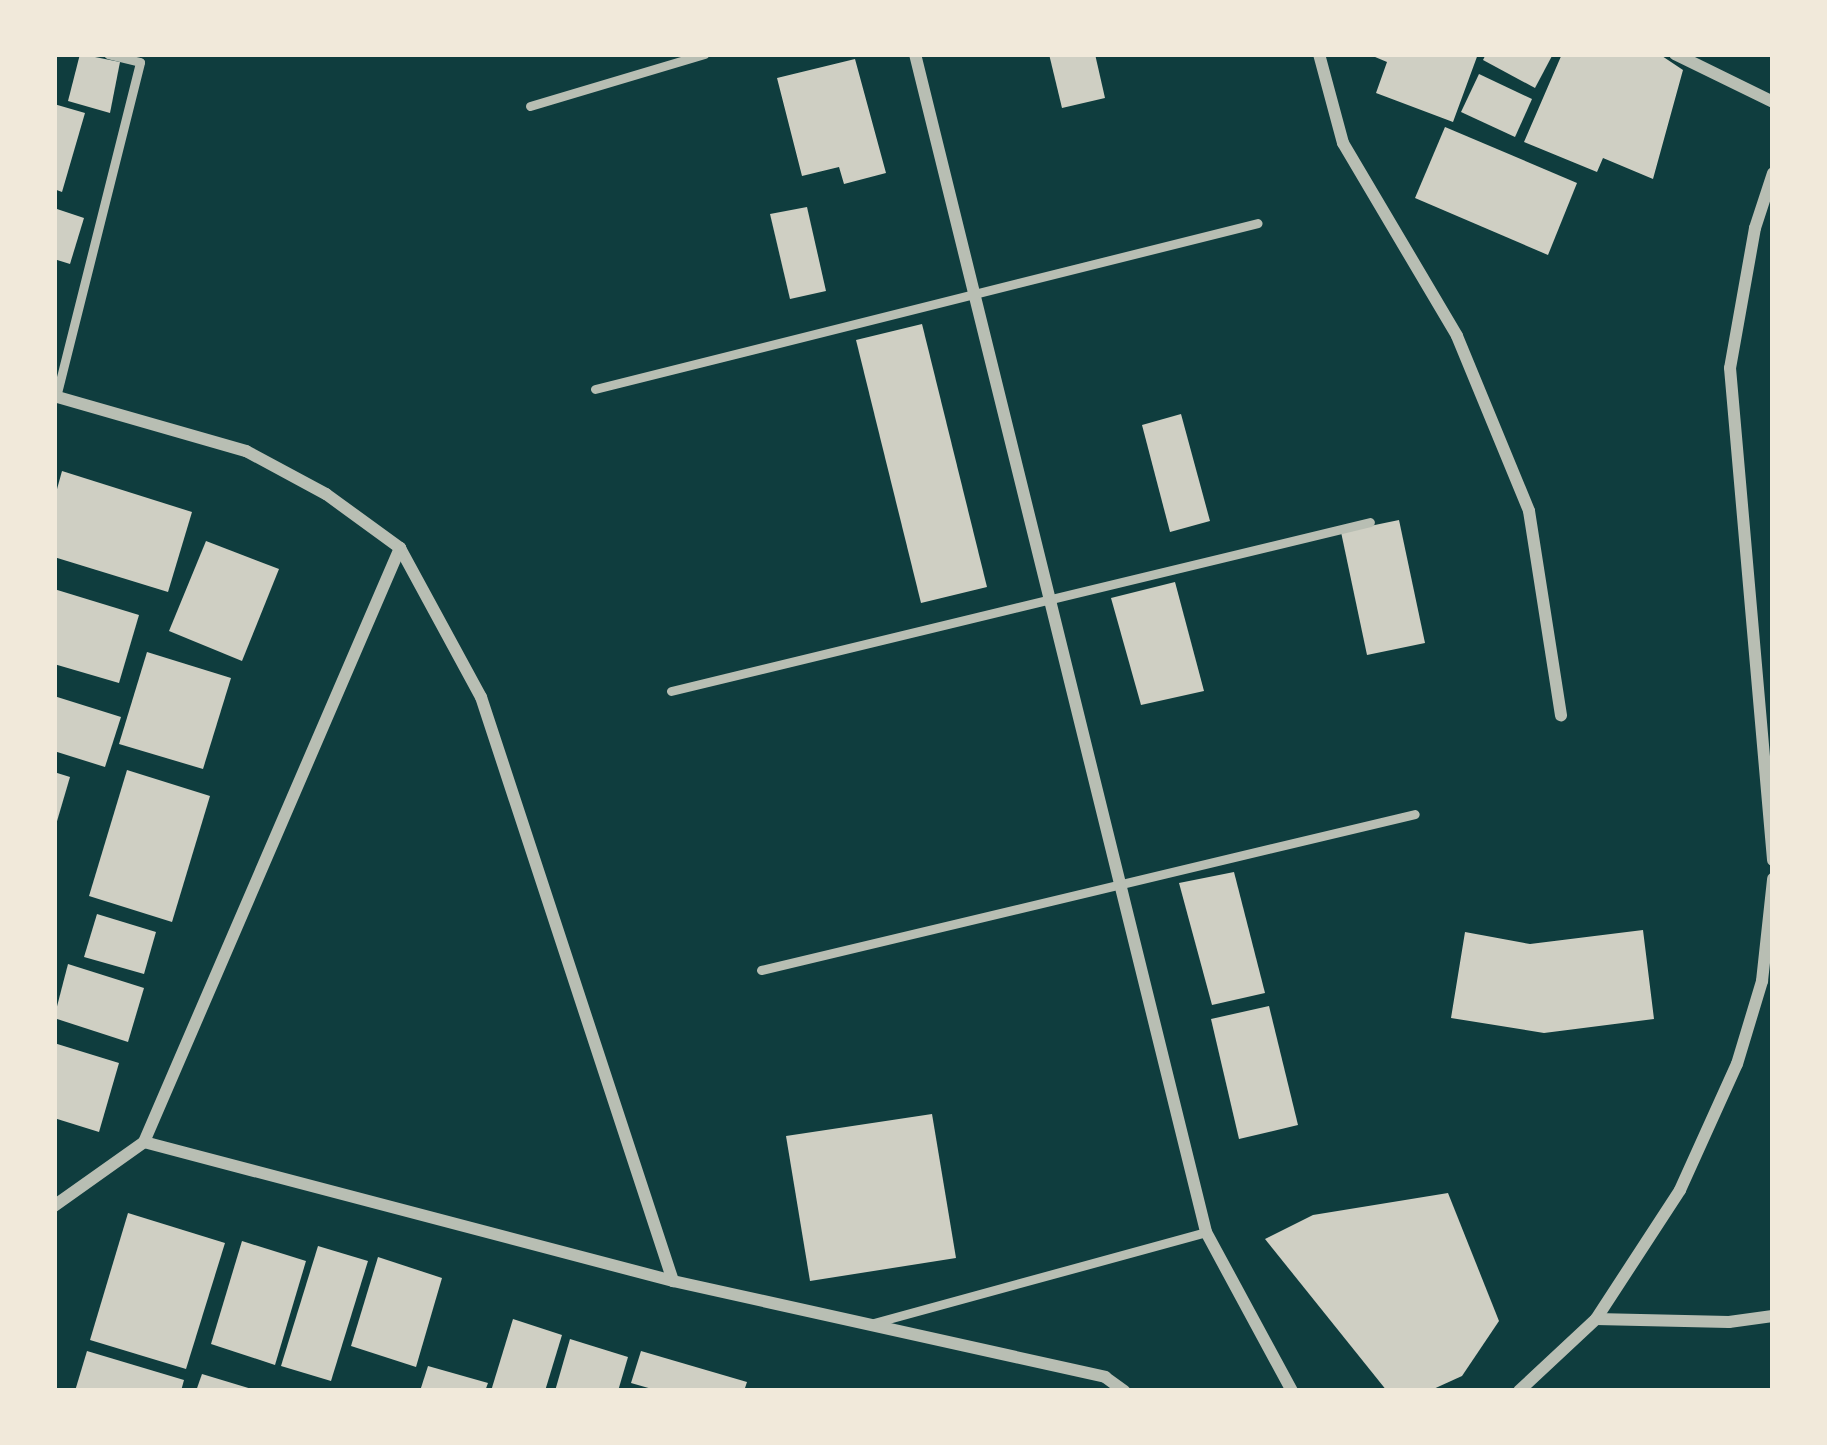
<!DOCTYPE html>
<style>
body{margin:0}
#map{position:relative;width:1827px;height:1445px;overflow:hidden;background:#0f3d3e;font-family:Roboto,sans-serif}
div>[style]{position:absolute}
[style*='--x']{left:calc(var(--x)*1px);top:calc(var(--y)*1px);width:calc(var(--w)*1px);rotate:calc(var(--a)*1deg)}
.building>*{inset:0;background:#cfcfc3}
.service>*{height:9px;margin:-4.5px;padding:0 4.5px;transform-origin:4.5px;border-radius:4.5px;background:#b8beb3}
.minor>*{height:12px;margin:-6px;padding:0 6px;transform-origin:6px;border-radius:6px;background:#b8beb3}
span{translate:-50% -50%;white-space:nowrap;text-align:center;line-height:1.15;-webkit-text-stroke:10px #f1e9da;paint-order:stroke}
.frame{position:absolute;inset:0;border:57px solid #f1e9da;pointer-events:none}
</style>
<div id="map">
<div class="building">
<div style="clip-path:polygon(80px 54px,120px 62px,110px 113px,68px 101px)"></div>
<div style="clip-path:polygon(1049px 54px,1095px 54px,1105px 98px,1062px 108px)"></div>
<div style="clip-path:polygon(1368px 54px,1478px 54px,1453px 122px,1376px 93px,1387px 62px)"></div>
<div style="clip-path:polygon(1486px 54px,1553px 54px,1535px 88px,1483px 60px)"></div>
<div style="clip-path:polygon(1562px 54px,1659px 54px,1683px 70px,1653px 179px,1603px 158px,1597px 172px,1524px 142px)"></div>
<div style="clip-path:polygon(855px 59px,886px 173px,844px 184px,839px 167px,802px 176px,777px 78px)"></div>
<div style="clip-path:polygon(1479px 74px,1532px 99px,1515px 137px,1461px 112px)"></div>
<div style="clip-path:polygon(54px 104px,85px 113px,62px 192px,54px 189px)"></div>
<div style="clip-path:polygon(1445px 127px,1577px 183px,1548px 255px,1415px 198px)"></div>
<div style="clip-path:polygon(807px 207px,826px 291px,790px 299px,770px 214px)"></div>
<div style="clip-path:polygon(54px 208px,84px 218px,70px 264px,54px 259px)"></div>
<div style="clip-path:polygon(922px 324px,987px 587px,921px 603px,856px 340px)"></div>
<div style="clip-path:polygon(1181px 414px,1210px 521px,1170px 532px,1142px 425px)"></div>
<div style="clip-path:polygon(62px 471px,192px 512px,168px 592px,54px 557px,54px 500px)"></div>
<div style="clip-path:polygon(1399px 520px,1425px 643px,1367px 655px,1341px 532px)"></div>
<div style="clip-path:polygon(206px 541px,279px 569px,242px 661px,169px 631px)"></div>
<div style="clip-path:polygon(1175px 582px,1204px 691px,1141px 705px,1111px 598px)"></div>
<div style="clip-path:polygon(54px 589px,139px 615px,119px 683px,54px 664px)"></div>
<div style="clip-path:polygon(147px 652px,231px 678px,203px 769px,119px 744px)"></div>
<div style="clip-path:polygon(54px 696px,121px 717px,105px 767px,54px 751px)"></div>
<div style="clip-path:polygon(127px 770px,210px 796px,172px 922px,89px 896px)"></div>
<div style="clip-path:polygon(54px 772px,70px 777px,55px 828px,54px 828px)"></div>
<div style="clip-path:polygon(1234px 872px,1265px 993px,1212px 1005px,1179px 883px)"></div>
<div style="clip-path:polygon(97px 914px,156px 932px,144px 974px,84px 957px)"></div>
<div style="clip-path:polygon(1643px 930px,1654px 1019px,1544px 1033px,1451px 1018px,1465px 932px,1530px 944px)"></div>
<div style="clip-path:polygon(68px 964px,144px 988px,128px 1042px,54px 1018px)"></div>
<div style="clip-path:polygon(1269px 1006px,1298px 1125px,1239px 1139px,1211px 1019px)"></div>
<div style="clip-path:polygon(54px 1043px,119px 1063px,99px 1132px,54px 1118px)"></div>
<div style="clip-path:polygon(932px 1114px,956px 1258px,810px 1281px,786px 1136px)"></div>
<div style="clip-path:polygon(1448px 1193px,1499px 1321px,1462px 1376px,1429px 1391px,1387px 1391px,1265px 1239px,1313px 1215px)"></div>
<div style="clip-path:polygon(128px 1213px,225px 1243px,186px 1369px,90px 1340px)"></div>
<div style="clip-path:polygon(242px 1241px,306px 1261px,275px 1365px,211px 1344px)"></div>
<div style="clip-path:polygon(318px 1246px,368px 1261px,331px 1381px,281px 1366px)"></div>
<div style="clip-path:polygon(378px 1257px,442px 1278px,416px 1367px,351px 1346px)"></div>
<div style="clip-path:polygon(513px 1319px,562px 1335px,545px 1391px,491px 1391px)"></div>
<div style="clip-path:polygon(570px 1339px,628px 1357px,618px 1391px,555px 1391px)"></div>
<div style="clip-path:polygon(87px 1351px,184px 1380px,181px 1391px,75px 1391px)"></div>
<div style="clip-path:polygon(641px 1351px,747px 1382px,744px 1391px,659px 1391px,631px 1383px)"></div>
<div style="clip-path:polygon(428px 1366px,488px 1383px,485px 1391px,420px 1391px)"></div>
<div style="clip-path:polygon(202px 1374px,255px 1390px,255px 1391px,196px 1391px)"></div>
</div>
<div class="service">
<div style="--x:530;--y:106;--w:182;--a:-16.6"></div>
<div style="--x:595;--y:389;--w:683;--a:-14.06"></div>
<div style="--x:56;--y:397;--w:345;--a:-75.9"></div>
<div style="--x:140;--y:62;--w:33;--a:-166"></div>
<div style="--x:671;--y:691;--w:719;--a:-13.59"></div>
<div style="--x:761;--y:970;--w:672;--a:-13.42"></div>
<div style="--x:870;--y:1324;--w:348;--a:-15.3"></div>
</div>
<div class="minor">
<div style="--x:915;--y:54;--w:1213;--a:76.12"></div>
<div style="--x:1206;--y:1232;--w:181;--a:61.6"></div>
<div style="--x:1319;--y:54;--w:92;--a:74.9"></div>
<div style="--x:1343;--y:143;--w:224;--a:59.4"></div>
<div style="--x:1457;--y:336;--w:189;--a:67.6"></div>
<div style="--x:1529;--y:511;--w:207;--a:81.1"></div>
<div style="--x:1675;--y:54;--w:109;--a:26.1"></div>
<div style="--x:1773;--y:173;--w:58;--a:108.1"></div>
<div style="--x:1755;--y:228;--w:142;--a:100.1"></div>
<div style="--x:1730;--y:368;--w:494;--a:85"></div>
<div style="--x:54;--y:396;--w:200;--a:16"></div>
<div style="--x:246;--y:451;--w:91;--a:28.3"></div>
<div style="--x:326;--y:494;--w:92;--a:36.1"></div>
<div style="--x:400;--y:548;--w:170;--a:61.5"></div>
<div style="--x:481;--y:697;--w:615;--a:71.8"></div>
<div style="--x:144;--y:1142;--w:547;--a:14.72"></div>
<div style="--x:673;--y:1281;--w:443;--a:12.5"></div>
<div style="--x:1105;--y:1377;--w:24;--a:36"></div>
<div style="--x:54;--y:1206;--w:110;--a:-35.4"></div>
<div style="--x:144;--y:1142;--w:647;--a:-66.69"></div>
<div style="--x:1596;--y:1319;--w:133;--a:1.3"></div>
<div style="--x:1729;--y:1322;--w:44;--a:-7.8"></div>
<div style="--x:1519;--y:1391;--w:105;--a:-43.1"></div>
<div style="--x:1596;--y:1319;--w:154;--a:-56.9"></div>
<div style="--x:1680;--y:1190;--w:138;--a:-65.7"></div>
<div style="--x:1737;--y:1064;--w:87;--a:-73.2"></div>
<div style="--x:1762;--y:981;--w:103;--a:-83.8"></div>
</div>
<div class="frame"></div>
</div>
